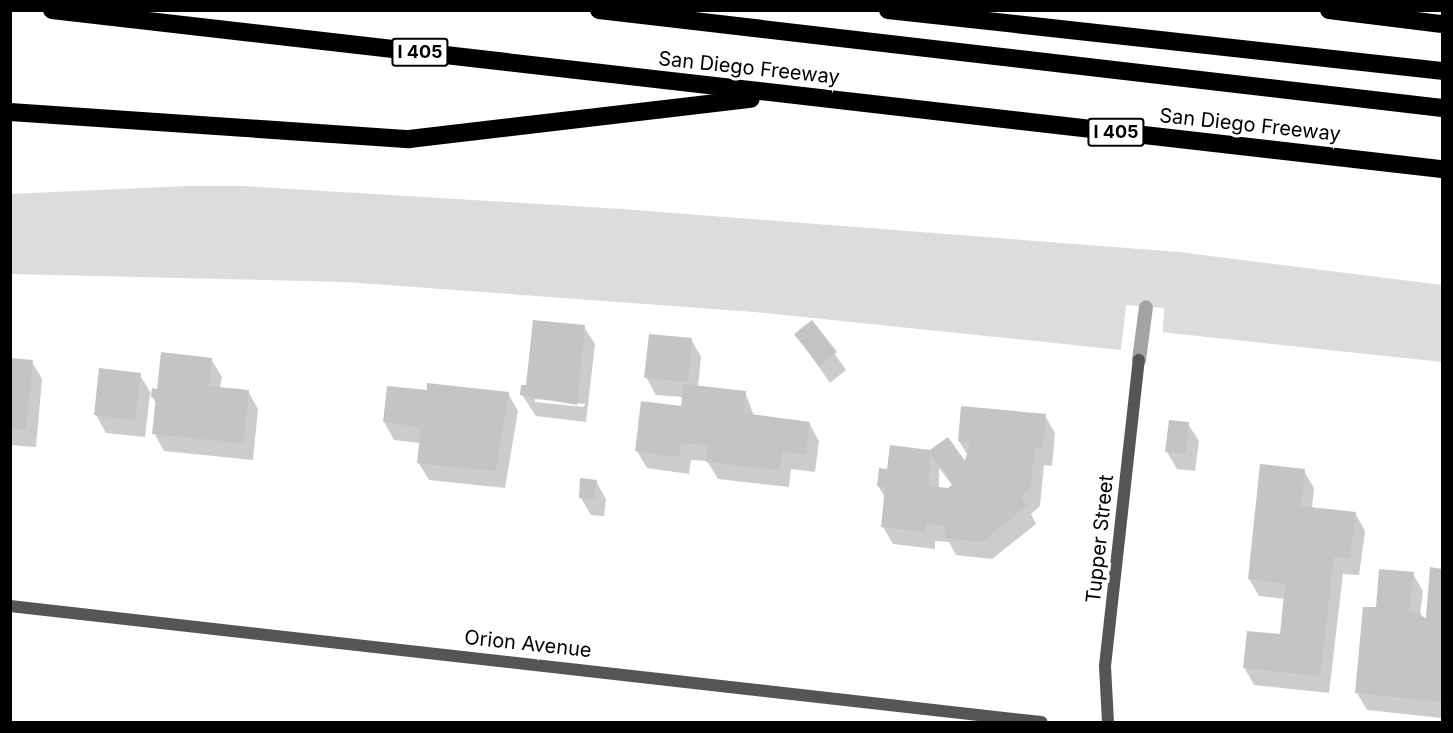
<!DOCTYPE html>
<style>
body{margin:0}
#map{position:relative;width:1453px;height:733px;overflow:hidden;background:#fff;font-family:Inter,sans-serif}
div>[style]{position:absolute}
[style*='--x']{left:calc(var(--x)*1px);top:calc(var(--y)*1px);width:calc(var(--w)*1px);rotate:calc(var(--a)*1deg)}
.green>*{inset:0;background:#dcdcdc}
.shadow>*{inset:0;background:#0003}
.stream>*{height:14px;margin:-7px;padding:0 7px;transform-origin:7px;border-radius:7px;background:#a3a3a3}
.building>*{inset:0;background:#c4c4c4}
.street>*{height:12px;margin:-6px;padding:0 6px;transform-origin:6px;border-radius:6px;background:#555}
.highway>*{height:18px;margin:-9px;padding:0 9px;transform-origin:9px;border-radius:9px;background:#000}
span{translate:-50% -50%;white-space:nowrap;text-align:center;line-height:1.15;-webkit-text-stroke:6px #fff;paint-order:stroke}
.shield-label span{padding:2px 4px;background:#fff;border:2px solid;border-radius:4px;-webkit-text-stroke-width:0}
.shield-label{font-size:18px;color:#000;font-weight:700}
.street-label{font-size:20px;color:#000}
.frame{position:absolute;inset:0;border:12px solid #000;pointer-events:none}
</style>
<div id="map">
<div class="green">
<div style="clip-path:polygon(187px 186px,243px 186px,622px 209px,1179px 252px,1442px 285px,1442px 362px,1170px 333px,1163px 332px,1164px 308px,1126px 305px,1121px 350px,755px 312px,346px 282px,11px 274px,11px 194px)"></div>
</div>
<div class="shadow">
<div style="clip-path:polygon(812px 322px,846px 370px,830px 383px,796px 334px)"></div>
<div style="clip-path:polygon(evenodd,584px 327px,595px 344px,586px 422px,536px 416px,522px 395px,584px 327px,535px 399px,585px 404px,584px 407px,535px 402px,535px 399px)"></div>
<div style="clip-path:polygon(691px 339px,701px 357px,698px 387px,745px 392px,754px 416px,809px 423px,819px 441px,815px 472px,791px 469px,789px 487px,718px 479px,707px 461px,691px 460px,689px 474px,647px 468px,637px 451px,682px 408px,683px 397px,656px 395px,646px 377px)"></div>
<div style="clip-path:polygon(211px 359px,222px 377px,220px 388px,248px 391px,258px 409px,253px 460px,164px 451px,154px 433px,157px 405px,150px 393px,145px 437px,106px 433px,96px 415px,140px 375px,153px 397px)"></div>
<div style="clip-path:polygon(10px 360px,32px 362px,42px 379px,36px 447px,10px 445px)"></div>
<div style="clip-path:polygon(508px 393px,518px 411px,505px 488px,429px 480px,418px 462px,420px 443px,394px 440px,384px 422px)"></div>
<div style="clip-path:polygon(evenodd,1045px 416px,1055px 433px,1052px 466px,1044px 465px,1040px 506px,1031px 514px,1036px 524px,992px 559px,956px 555px,949px 542px,935px 541px,935px 549px,893px 544px,883px 527px,886px 499px,878px 486px,889px 470px,931px 451px,966px 464px,968px 456px,959px 441px,1045px 416px,939px 468px,953px 486px,949px 489px,939px 488px,939px 468px)"></div>
<div style="clip-path:polygon(1188px 424px,1199px 441px,1195px 471px,1177px 469px,1167px 452px)"></div>
<div style="clip-path:polygon(1304px 471px,1314px 488px,1312px 508px,1355px 513px,1365px 531px,1359px 575px,1343px 574px,1329px 693px,1254px 685px,1244px 667px,1281px 636px,1285px 599px,1259px 596px,1249px 579px)"></div>
<div style="clip-path:polygon(596px 481px,606px 499px,604px 516px,591px 515px,581px 498px)"></div>
<div style="clip-path:polygon(1432px 569px,1442px 570px,1442px 718px,1367px 710px,1357px 693px,1377px 609px,1413px 574px,1423px 591px,1420px 614px,1427px 620px)"></div>
</div>
<div class="stream">
<div style="--x:1139;--y:360;--w:53;--a:-82.5"></div>
</div>
<div class="building">
<div style="clip-path:polygon(533px 320px,585px 325px,577px 405px,520px 395px,521px 385px,526px 385px)"></div>
<div style="clip-path:polygon(812px 320px,837px 352px,819px 366px,794px 334px)"></div>
<div style="clip-path:polygon(649px 334px,692px 338px,688px 382px,644px 378px)"></div>
<div style="clip-path:polygon(161px 352px,212px 358px,209px 386px,249px 390px,243px 443px,152px 434px,156px 398px,151px 397px,152px 388px,157px 389px)"></div>
<div style="clip-path:polygon(10px 358px,33px 360px,26px 430px,10px 429px)"></div>
<div style="clip-path:polygon(99px 368px,141px 373px,135px 420px,94px 415px)"></div>
<div style="clip-path:polygon(427px 383px,509px 392px,496px 471px,417px 463px,421px 427px,383px 422px,387px 386px,427px 390px)"></div>
<div style="clip-path:polygon(683px 384px,746px 391px,744px 413px,810px 422px,806px 455px,782px 452px,780px 470px,706px 462px,708px 445px,681px 443px,680px 457px,635px 451px,641px 401px,681px 406px)"></div>
<div style="clip-path:polygon(evenodd,961px 406px,1046px 414px,1043px 449px,1035px 448px,1030px 488px,1021px 497px,1027px 505px,982px 542px,945px 538px,946px 526px,926px 524px,925px 532px,881px 527px,885px 487px,877px 486px,879px 468px,887px 469px,890px 445px,930px 450px,948px 437px,965px 461px,970px 443px,958px 441px,961px 406px,930px 454px,947px 475px,952px 485px,948px 488px,929px 486px,930px 454px)"></div>
<div style="clip-path:polygon(1169px 420px,1189px 422px,1186px 454px,1165px 452px)"></div>
<div style="clip-path:polygon(1260px 464px,1305px 469px,1301px 506px,1356px 512px,1350px 558px,1334px 557px,1320px 676px,1243px 668px,1247px 631px,1280px 634px,1285px 584px,1248px 579px)"></div>
<div style="clip-path:polygon(580px 478px,597px 480px,594px 499px,579px 498px)"></div>
<div style="clip-path:polygon(1430px 567px,1442px 569px,1442px 702px,1355px 693px,1363px 607px,1376px 607px,1379px 569px,1414px 572px,1409px 611px,1421px 613px,1421px 617px,1426px 618px)"></div>
</div>
<div class="street">
<div style="--x:10;--y:606;--w:1038;--a:6.42"></div>
<div style="--x:1108;--y:722;--w:56;--a:-93.1"></div>
<div style="--x:1105;--y:666;--w:308;--a:-83.7"></div>
</div>
<div class="highway">
<div style="--x:52;--y:10;--w:1399;--a:6.53"></div>
<div style="--x:599;--y:10;--w:849;--a:6.63"></div>
<div style="--x:888;--y:10;--w:557;--a:6.28"></div>
<div style="--x:1329;--y:10;--w:114;--a:7.1"></div>
<div style="--x:10;--y:112;--w:400;--a:3.9"></div>
<div style="--x:409;--y:139;--w:344;--a:-6.7"></div>
</div>
<div class="shield-label">
<span style="left:420px;top:52px">I 405</span>
<span style="left:1116px;top:132px">I 405</span>
</div>
<div class="street-label">
<span style="left:749px;top:68px;rotate:6deg">San Diego Freeway</span>
<span style="left:1250px;top:125px;rotate:6deg">San Diego Freeway</span>
<span style="left:1100px;top:539px;rotate:-84deg">Tupper Street</span>
<span style="left:528px;top:644px;rotate:6deg">Orion Avenue</span>
</div>
<div class="frame"></div>
</div>
